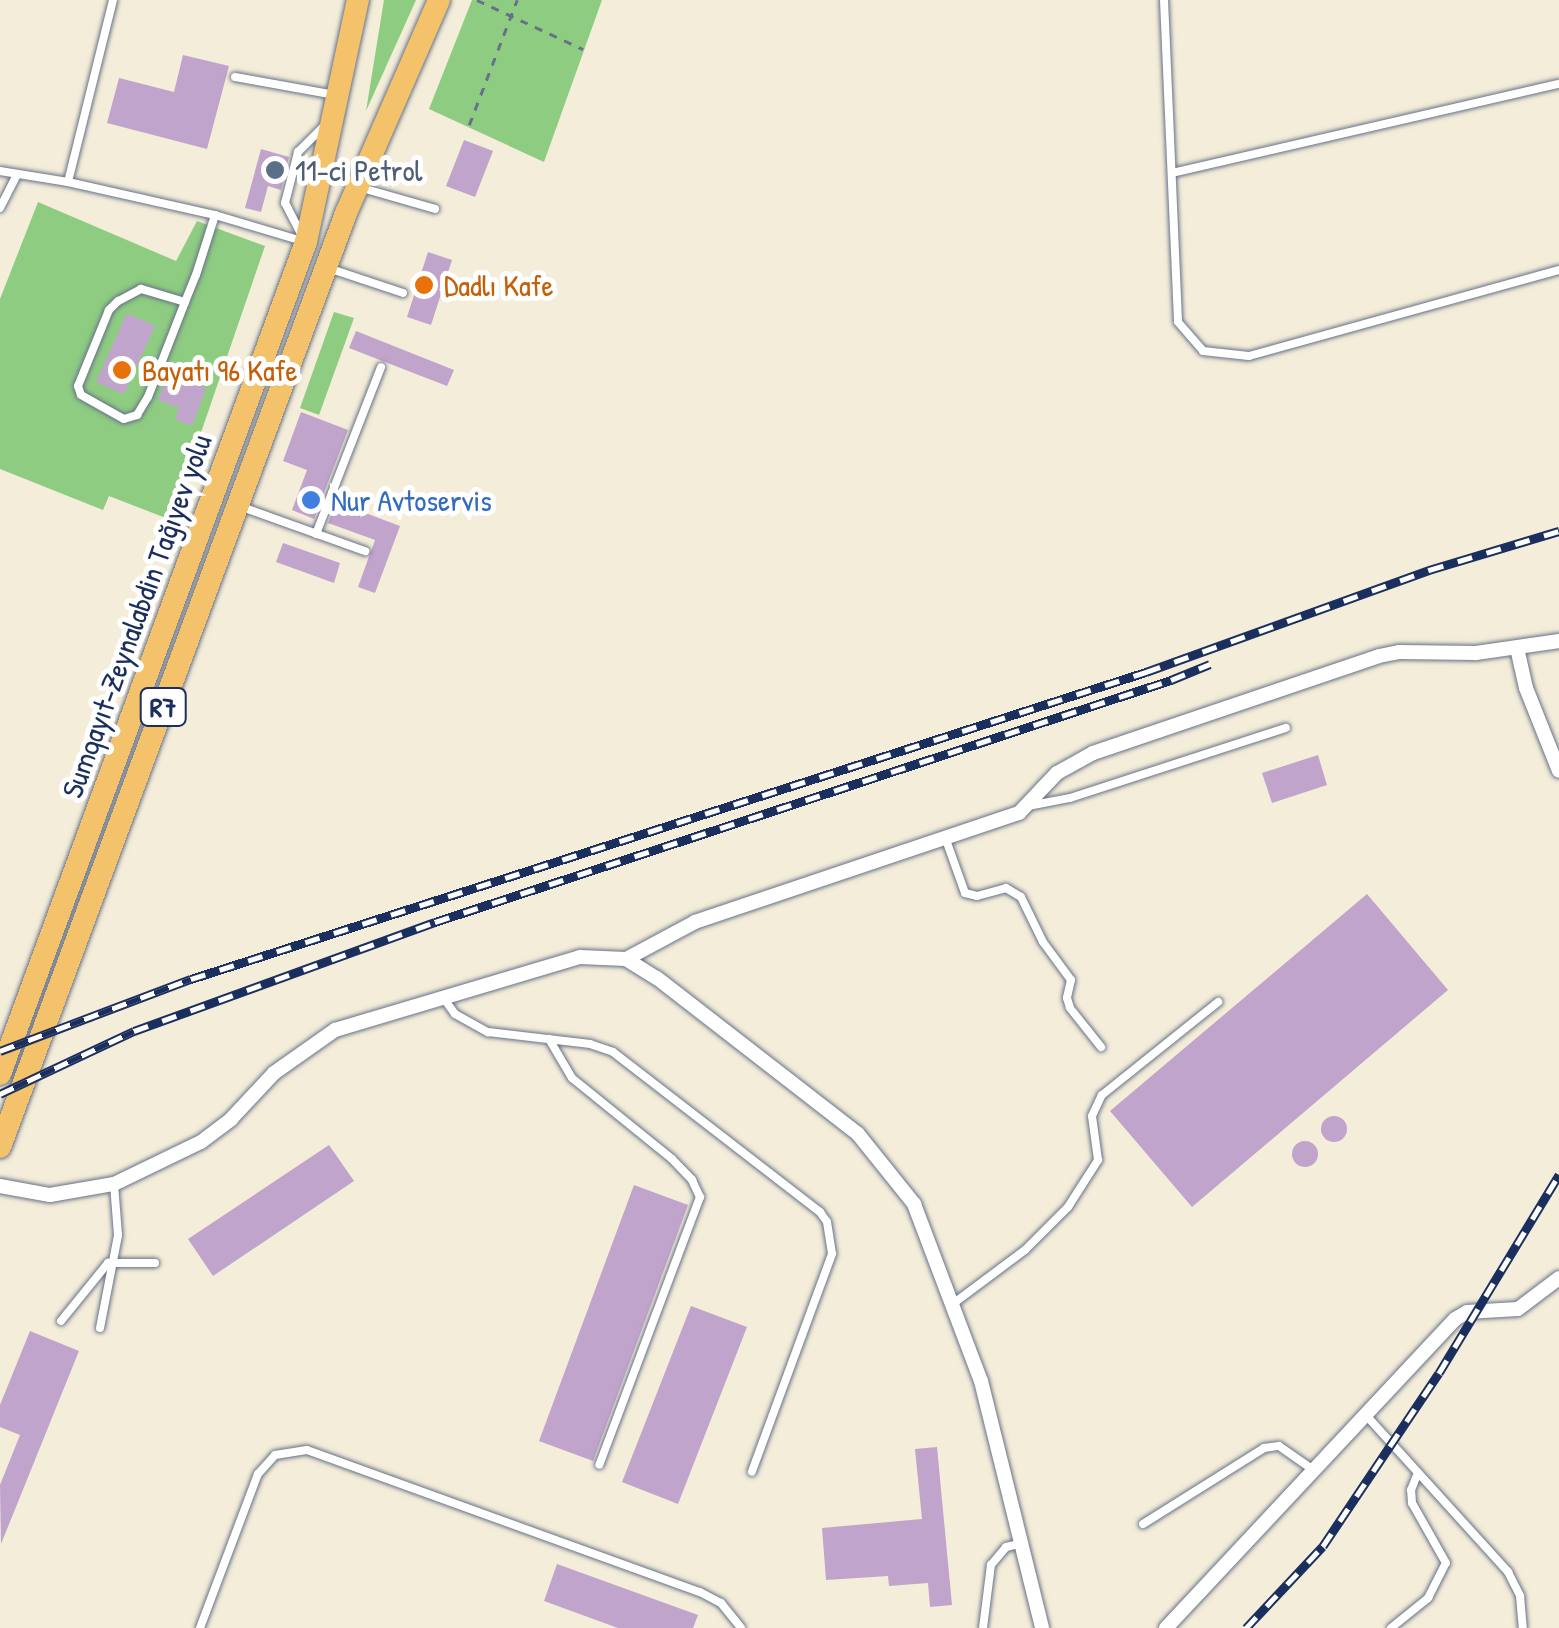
<!DOCTYPE html>
<meta charset="utf-8">
<style>
body{margin:0}
#map{position:relative;width:1559px;height:1628px;overflow:hidden;background:#f4edd9;font-family:"Patrick Hand",sans-serif}
div>[style]{position:absolute}
[style*='--x']{left:calc(var(--x)*1px);top:calc(var(--y)*1px);width:calc(var(--w)*1px);rotate:calc(var(--a)*1deg)}
.green>*{inset:0;background:#8ecc81}
.building>*{inset:0;background:#c0a4cc}
.round{border-radius:50%}
.path>*{height:2.5px;margin-top:-1.25px;transform-origin:0;background:repeating-linear-gradient(90deg,#677289 0 8px,transparent 0 16px)}
.roads{filter:drop-shadow(0 0 2px #677289) drop-shadow(0 0 2px #677289)}
.service>*{height:8px;margin:-4px;padding:0 4px;transform-origin:4px;border-radius:4px;background:#fff}
.minor>*{height:14px;margin:-7px;padding:0 7px;transform-origin:7px;border-radius:7px;background:#fff}
.primary>*{height:22px;margin:-11px;padding:0 11px;transform-origin:11px;border-radius:11px;background:#f4c26a}
.rail>*{height:9px;margin-top:-4.5px;transform-origin:0;background:repeating-linear-gradient(90deg,#fff 0 15px,#1b2f5e 0 30px);box-sizing:border-box;border-block:2px solid #1b2f5e}
.dots>*{width:28px;height:28px;translate:-50% -50%;box-sizing:border-box;border:5px solid #fff;border-radius:50%}
span{translate:-50% -50%;white-space:nowrap;text-align:center;line-height:1.15;-webkit-text-stroke:10px #fff;paint-order:stroke}
.shield-label span{padding:2px 8px;background:#fff;border:2px solid;border-radius:8px;-webkit-text-stroke-width:0}
.shield-label{font-size:28px;color:#1b2f5e;font-weight:700}
.service-label{font-size:30px;color:#4e5e75}
.left{translate:0 -50%;text-align:left}
.food-label{font-size:30px;color:#c56008}
.shop-label{font-size:30px;color:#366cbe}
.street-label{font-size:30px;color:#1b2f5e}
</style>
<div id="map">
<div class="green">
<div style="clip-path:polygon(384px 0,416px 0,366px 111px)"></div>
<div style="clip-path:polygon(472px 0,602px 0,544px 162px,429px 109px)"></div>
<div style="clip-path:polygon(38px 202px,176px 261px,197px 221px,265px 246px,171px 520px,109px 496px,103px 510px,0 469px,0 299px)"></div>
<div style="clip-path:polygon(334px 312px,354px 318px,319px 415px,300px 408px)"></div>
</div>
<div class="building">
<div style="clip-path:polygon(183px 55px,229px 66px,207px 149px,107px 123px,119px 78px,174px 92px)"></div>
<div style="clip-path:polygon(464px 140px,493px 151px,475px 197px,446px 186px)"></div>
<div style="clip-path:polygon(261px 149px,289px 157px,281px 190px,268px 186px,261px 212px,245px 208px)"></div>
<div style="clip-path:polygon(428px 252px,452px 260px,431px 325px,407px 317px)"></div>
<div style="clip-path:polygon(127px 313px,155px 326px,124px 394px,96px 382px)"></div>
<div style="clip-path:polygon(356px 331px,454px 370px,447px 386px,349px 348px)"></div>
<div style="clip-path:polygon(168px 374px,206px 388px,192px 426px,175px 419px,179px 408px,158px 400px)"></div>
<div style="clip-path:polygon(301px 412px,348px 430px,314px 519px,292px 510px,307px 470px,283px 461px)"></div>
<div style="clip-path:polygon(336px 502px,400px 526px,375px 593px,358px 587px,375px 540px,328px 523px)"></div>
<div style="clip-path:polygon(283px 543px,340px 563px,334px 583px,276px 562px)"></div>
<div style="clip-path:polygon(1318px 755px,1327px 785px,1272px 803px,1262px 773px)"></div>
<div style="clip-path:polygon(1367px 894px,1448px 990px,1192px 1207px,1110px 1111px)"></div>
<div class="round" style="left:1321px;top:1116px;width:26px;height:26px"></div>
<div class="round" style="left:1292px;top:1141px;width:26px;height:26px"></div>
<div style="clip-path:polygon(329px 1145px,354px 1181px,213px 1276px,188px 1239px)"></div>
<div style="clip-path:polygon(634px 1185px,688px 1205px,593px 1461px,539px 1441px)"></div>
<div style="clip-path:polygon(691px 1306px,747px 1327px,678px 1504px,622px 1482px)"></div>
<div style="clip-path:polygon(30px 1331px,79px 1351px,1px 1544px,0 1485px,20px 1435px,0 1427px,0 1405px)"></div>
<div style="clip-path:polygon(937px 1447px,952px 1605px,930px 1607px,928px 1583px,889px 1586px,888px 1576px,826px 1580px,822px 1528px,922px 1519px,915px 1449px)"></div>
<div style="clip-path:polygon(557px 1564px,698px 1615px,693px 1628px,618px 1628px,544px 1601px)"></div>
</div>
<div class="path">
<div style="--x:477;--y:0;--w:117;--a:24.8"></div>
<div style="--x:469;--y:125;--w:134;--a:-69"></div>
</div>
<div class="roads">
<div class="service">
<div style="--x:1164;--y:0;--w:322;--a:87.5"></div>
<div style="--x:1178;--y:322;--w:38;--a:49"></div>
<div style="--x:1203;--y:351;--w:46;--a:6.2"></div>
<div style="--x:1249;--y:356;--w:322;--a:-15.5"></div>
<div style="--x:235;--y:77;--w:102;--a:10.2"></div>
<div style="--x:0;--y:171;--w:69;--a:9.2"></div>
<div style="--x:68;--y:182;--w:151;--a:12.7"></div>
<div style="--x:215;--y:215;--w:91;--a:16.6"></div>
<div style="--x:1172;--y:173;--w:397;--a:-13"></div>
<div style="--x:68;--y:182;--w:187;--a:-76.1"></div>
<div style="--x:362;--y:188;--w:76;--a:16"></div>
<div style="--x:0;--y:208;--w:38;--a:-63"></div>
<div style="--x:301;--y:234;--w:35;--a:-117"></div>
<div style="--x:285;--y:203;--w:53;--a:-75.7"></div>
<div style="--x:298;--y:152;--w:38;--a:-45"></div>
<div style="--x:331;--y:269;--w:76;--a:18.4"></div>
<div style="--x:185;--y:302;--w:46;--a:-163.5"></div>
<div style="--x:141;--y:289;--w:26;--a:152"></div>
<div style="--x:118;--y:301;--w:13;--a:135"></div>
<div style="--x:109;--y:310;--w:82;--a:112.2"></div>
<div style="--x:78;--y:386;--w:9;--a:72"></div>
<div style="--x:81;--y:395;--w:49;--a:29.2"></div>
<div style="--x:124;--y:419;--w:14;--a:-17"></div>
<div style="--x:137;--y:415;--w:21;--a:-59"></div>
<div style="--x:148;--y:397;--w:102;--a:-68.7"></div>
<div style="--x:185;--y:302;--w:29;--a:-68"></div>
<div style="--x:196;--y:275;--w:63;--a:-72.4"></div>
<div style="--x:242;--y:507;--w:131;--a:19.7"></div>
<div style="--x:316;--y:534;--w:179;--a:-68.7"></div>
<div style="--x:1028;--y:806;--w:43;--a:-10.8"></div>
<div style="--x:1070;--y:798;--w:227;--a:-18"></div>
<div style="--x:945;--y:837;--w:59;--a:70.3"></div>
<div style="--x:965;--y:893;--w:12;--a:14"></div>
<div style="--x:977;--y:896;--w:30;--a:-15"></div>
<div style="--x:1006;--y:888;--w:17;--a:31"></div>
<div style="--x:1021;--y:897;--w:50;--a:63.9"></div>
<div style="--x:1043;--y:942;--w:47;--a:53.6"></div>
<div style="--x:1071;--y:980;--w:18;--a:103"></div>
<div style="--x:1067;--y:998;--w:10;--a:73"></div>
<div style="--x:1070;--y:1008;--w:50;--a:51.5"></div>
<div style="--x:442;--y:996;--w:22;--a:54"></div>
<div style="--x:455;--y:1014;--w:38;--a:29"></div>
<div style="--x:488;--y:1032;--w:103;--a:6.7"></div>
<div style="--x:590;--y:1044;--w:24;--a:19"></div>
<div style="--x:613;--y:1052;--w:262;--a:37.7"></div>
<div style="--x:820;--y:1212;--w:12;--a:55"></div>
<div style="--x:827;--y:1222;--w:32;--a:81"></div>
<div style="--x:832;--y:1254;--w:232;--a:110.2"></div>
<div style="--x:549;--y:1039;--w:45;--a:59.5"></div>
<div style="--x:572;--y:1078;--w:129;--a:39"></div>
<div style="--x:672;--y:1159;--w:29;--a:46"></div>
<div style="--x:692;--y:1180;--w:19;--a:65"></div>
<div style="--x:700;--y:1197;--w:286;--a:110.6"></div>
<div style="--x:954;--y:1303;--w:89;--a:-36.7"></div>
<div style="--x:1025;--y:1250;--w:61;--a:-45"></div>
<div style="--x:1068;--y:1207;--w:56;--a:-57.4"></div>
<div style="--x:1098;--y:1160;--w:44;--a:-97.8"></div>
<div style="--x:1092;--y:1116;--w:23;--a:-65"></div>
<div style="--x:1102;--y:1095;--w:149;--a:-38.7"></div>
<div style="--x:61;--y:1321;--w:75;--a:-51"></div>
<div style="--x:108;--y:1263;--w:47;--a:0"></div>
<div style="--x:100;--y:1328;--w:95;--a:-79"></div>
<div style="--x:118;--y:1235;--w:51;--a:-94.5"></div>
<div style="--x:1364;--y:1413;--w:215;--a:47.8"></div>
<div style="--x:1508;--y:1572;--w:27;--a:63"></div>
<div style="--x:1520;--y:1596;--w:32;--a:85"></div>
<div style="--x:1143;--y:1524;--w:143;--a:-32.1"></div>
<div style="--x:1264;--y:1448;--w:15;--a:-8"></div>
<div style="--x:1279;--y:1446;--w:40;--a:34.9"></div>
<div style="--x:200;--y:1628;--w:165;--a:-69.4"></div>
<div style="--x:258;--y:1474;--w:25;--a:-48"></div>
<div style="--x:275;--y:1455;--w:32;--a:-9"></div>
<div style="--x:307;--y:1450;--w:418;--a:19.9"></div>
<div style="--x:700;--y:1592;--w:24;--a:28"></div>
<div style="--x:721;--y:1603;--w:32;--a:51"></div>
<div style="--x:983;--y:1628;--w:64;--a:-82.8"></div>
<div style="--x:991;--y:1565;--w:23;--a:-50"></div>
<div style="--x:1006;--y:1547;--w:17;--a:-13"></div>
<div style="--x:1391;--y:1628;--w:48;--a:-39"></div>
<div style="--x:1428;--y:1598;--w:39;--a:-63"></div>
<div style="--x:1446;--y:1563;--w:69;--a:-119.5"></div>
<div style="--x:1412;--y:1503;--w:13;--a:-94"></div>
<div style="--x:1411;--y:1490;--w:18;--a:-68"></div>
</div>
<div class="minor">
<div style="--x:1517;--y:648;--w:41;--a:77.3"></div>
<div style="--x:1526;--y:688;--w:89;--a:68.3"></div>
<div style="--x:626;--y:959;--w:78;--a:-28.2"></div>
<div style="--x:695;--y:922;--w:342;--a:-18.6"></div>
<div style="--x:1019;--y:813;--w:55;--a:-46.5"></div>
<div style="--x:1057;--y:773;--w:41;--a:-29.1"></div>
<div style="--x:1093;--y:753;--w:302;--a:-18.7"></div>
<div style="--x:1379;--y:656;--w:20;--a:-11"></div>
<div style="--x:1399;--y:652;--w:77;--a:0.7"></div>
<div style="--x:1476;--y:653;--w:84;--a:-8.2"></div>
<div style="--x:0;--y:1186;--w:51;--a:10.2"></div>
<div style="--x:50;--y:1195;--w:65;--a:-9.8"></div>
<div style="--x:114;--y:1184;--w:97;--a:-25.8"></div>
<div style="--x:201;--y:1142;--w:38;--a:-37"></div>
<div style="--x:231;--y:1119;--w:63;--a:-46.9"></div>
<div style="--x:274;--y:1073;--w:75;--a:-35.2"></div>
<div style="--x:335;--y:1030;--w:256;--a:-16.6"></div>
<div style="--x:580;--y:957;--w:46;--a:2.5"></div>
<div style="--x:626;--y:959;--w:36;--a:32"></div>
<div style="--x:657;--y:978;--w:254;--a:37.8"></div>
<div style="--x:858;--y:1134;--w:90;--a:51.3"></div>
<div style="--x:914;--y:1204;--w:189;--a:69.3"></div>
<div style="--x:981;--y:1381;--w:254;--a:76.1"></div>
<div style="--x:1166;--y:1628;--w:423;--a:-46.9"></div>
<div style="--x:1455;--y:1319;--w:14;--a:-30"></div>
<div style="--x:1467;--y:1312;--w:51;--a:-3.4"></div>
<div style="--x:1518;--y:1309;--w:51;--a:-37.1"></div>
</div>
<div class="primary">
<div style="--x:0;--y:1074;--w:886;--a:-69.81"></div>
<div style="--x:306;--y:242;--w:248;--a:-77.9"></div>
<div style="--x:0;--y:1147;--w:996;--a:-69.67"></div>
<div style="--x:346;--y:213;--w:232;--a:-66.4"></div>
</div>
</div>
<div class="rail">
<div style="--x:0;--y:1051;--w:204;--a:-20.7"></div>
<div style="--x:191;--y:979;--w:1003;--a:-17.82"></div>
<div style="--x:1146;--y:672;--w:301;--a:-19.8"></div>
<div style="--x:1429;--y:570;--w:136;--a:-16.7"></div>
<div style="--x:0;--y:1094;--w:148;--a:-25.2"></div>
<div style="--x:134;--y:1031;--w:320;--a:-19.9"></div>
<div style="--x:435;--y:922;--w:775;--a:-18.2"></div>
<div style="--x:1171;--y:680;--w:42;--a:-22.3"></div>
<div style="--x:1246;--y:1628;--w:112;--a:-46.8"></div>
<div style="--x:1323;--y:1546;--w:208;--a:-56.2"></div>
<div style="--x:1439;--y:1373;--w:232;--a:-58.8"></div>
</div>
<div class="dots">
<div style="left:275px;top:170px;background:#5c6f8a"></div>
<div style="left:424px;top:285px;background:#e8710a"></div>
<div style="left:122px;top:370px;background:#e8710a"></div>
<div style="left:311px;top:500px;background:#3f7fe0"></div>
</div>
<div class="shield-label">
<span style="left:163px;top:707px">R7</span>
</div>
<div class="service-label">
<span class="left" style="left:295px;top:170px">11-ci Petrol</span>
</div>
<div class="food-label">
<span class="left" style="left:444px;top:285px">Dadlı Kafe</span>
<span class="left" style="left:142px;top:370px">Bayatı 96 Kafe</span>
</div>
<div class="shop-label">
<span class="left" style="left:331px;top:500px">Nur Avtoservis</span>
</div>
<div class="street-label">
<span style="left:136px;top:616px;rotate:-70deg">Sumqayıt-Zeynalabdin Tağıyev yolu</span>
</div>
</div>
